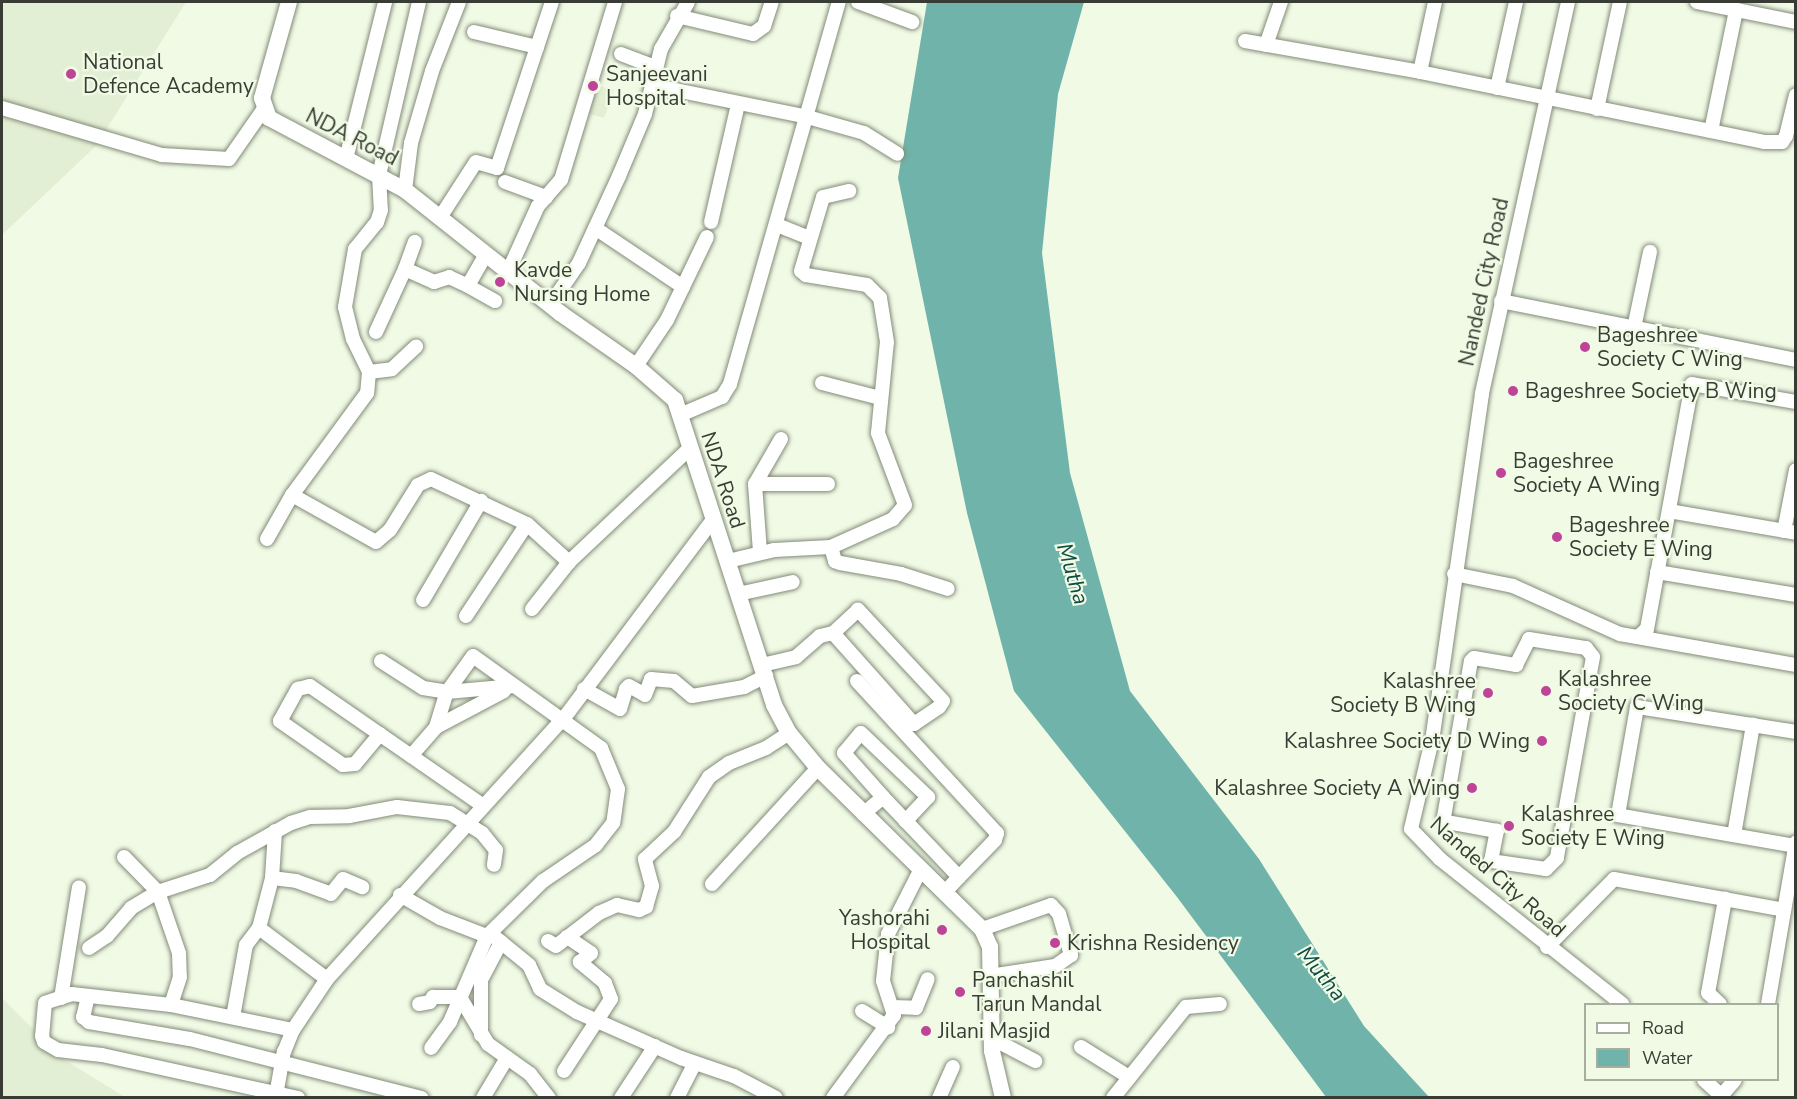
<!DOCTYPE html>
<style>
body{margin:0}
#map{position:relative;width:1797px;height:1099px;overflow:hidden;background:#f0fae5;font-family:"Nunito Sans",sans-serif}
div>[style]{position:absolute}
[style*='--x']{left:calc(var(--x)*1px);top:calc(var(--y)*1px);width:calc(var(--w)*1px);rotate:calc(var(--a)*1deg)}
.built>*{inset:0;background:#e3efd4}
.water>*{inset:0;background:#70b3aa}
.roads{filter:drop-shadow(0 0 2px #828b78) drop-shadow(0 0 2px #828b78)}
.minor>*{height:14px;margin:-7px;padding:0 7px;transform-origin:7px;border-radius:7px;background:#fff}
.major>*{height:16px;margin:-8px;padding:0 8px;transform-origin:8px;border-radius:8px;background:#fff}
.dots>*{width:16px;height:16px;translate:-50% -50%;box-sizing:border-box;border:3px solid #f0fae5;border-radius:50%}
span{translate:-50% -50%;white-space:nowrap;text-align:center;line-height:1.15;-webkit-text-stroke:4.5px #f0fae5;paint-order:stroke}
.poi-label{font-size:21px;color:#383c34}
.left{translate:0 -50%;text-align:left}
.right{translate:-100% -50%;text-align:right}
.street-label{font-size:21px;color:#383c34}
.water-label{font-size:22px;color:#104c46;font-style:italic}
.frame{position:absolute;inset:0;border:3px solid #383c34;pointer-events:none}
.legend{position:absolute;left:1584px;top:1003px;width:195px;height:78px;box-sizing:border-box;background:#f0fae5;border:2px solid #a6ae9e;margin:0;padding:8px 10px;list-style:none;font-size:18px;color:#383c34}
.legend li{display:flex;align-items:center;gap:12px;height:30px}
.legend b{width:30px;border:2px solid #a6ae9e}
</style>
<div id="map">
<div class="built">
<div style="clip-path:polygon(2px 2px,186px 2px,96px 146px,2px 235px)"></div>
<div style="clip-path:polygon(595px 85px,614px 90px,604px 118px,586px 113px)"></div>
<div style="clip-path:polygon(2px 998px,63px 1059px,125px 1097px,2px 1097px)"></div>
</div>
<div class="water">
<div style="clip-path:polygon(927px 2px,1084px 2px,1058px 94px,1042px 253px,1070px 473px,1130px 691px,1259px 859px,1364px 1026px,1429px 1097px,1326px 1097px,1177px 897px,1014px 691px,967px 513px,898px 178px)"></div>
</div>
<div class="roads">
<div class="minor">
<div style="--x:419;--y:2;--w:178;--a:103"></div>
<div style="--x:379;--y:175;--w:35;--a:87"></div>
<div style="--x:381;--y:210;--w:13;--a:108"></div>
<div style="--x:377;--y:222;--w:35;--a:129"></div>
<div style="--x:355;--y:249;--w:59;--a:99.8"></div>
<div style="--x:345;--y:307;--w:33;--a:76"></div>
<div style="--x:353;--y:339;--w:37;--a:64"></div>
<div style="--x:369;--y:372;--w:21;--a:95"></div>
<div style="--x:367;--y:393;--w:127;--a:126.3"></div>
<div style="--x:292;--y:495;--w:96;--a:29.2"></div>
<div style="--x:376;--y:542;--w:18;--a:-41"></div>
<div style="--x:390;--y:530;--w:53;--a:-58.1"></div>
<div style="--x:418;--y:485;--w:14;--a:-25"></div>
<div style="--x:431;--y:479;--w:106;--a:25.1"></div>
<div style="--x:527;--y:524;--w:57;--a:42.1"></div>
<div style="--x:569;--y:562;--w:165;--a:-43.3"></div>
<div style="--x:858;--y:2;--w:58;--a:20.3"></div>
<div style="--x:1568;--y:2;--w:401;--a:102.4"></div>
<div style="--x:1482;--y:394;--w:350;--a:98.2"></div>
<div style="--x:1432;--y:740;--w:91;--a:103.3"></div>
<div style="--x:1411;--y:829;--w:42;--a:46"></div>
<div style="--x:1440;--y:859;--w:233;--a:38.5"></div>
<div style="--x:1697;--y:2;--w:101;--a:11.4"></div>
<div style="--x:677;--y:16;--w:78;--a:13.3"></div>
<div style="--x:753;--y:34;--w:14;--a:-36"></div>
<div style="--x:764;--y:26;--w:25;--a:-72"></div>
<div style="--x:474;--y:32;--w:65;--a:13.4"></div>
<div style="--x:1245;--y:41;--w:178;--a:10"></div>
<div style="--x:1420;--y:72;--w:351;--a:11.5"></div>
<div style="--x:1764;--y:142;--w:18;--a:0"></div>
<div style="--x:1782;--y:142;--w:7;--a:-56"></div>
<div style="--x:1786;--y:136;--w:42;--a:-76.3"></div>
<div style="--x:1266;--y:45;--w:46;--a:-70.8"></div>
<div style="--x:621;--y:54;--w:36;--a:21"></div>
<div style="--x:1420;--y:72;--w:72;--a:-77.9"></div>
<div style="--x:651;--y:85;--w:156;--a:11.5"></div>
<div style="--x:804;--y:116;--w:62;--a:15.8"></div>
<div style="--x:864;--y:133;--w:39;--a:32"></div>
<div style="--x:1497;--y:88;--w:88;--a:-77.5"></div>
<div style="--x:2;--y:108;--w:167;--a:16.4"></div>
<div style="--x:162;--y:155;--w:67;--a:3.4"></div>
<div style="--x:229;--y:159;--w:60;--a:-55.2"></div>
<div style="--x:1597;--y:109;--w:109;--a:-77.9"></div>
<div style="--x:1711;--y:131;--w:124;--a:-78.3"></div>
<div style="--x:346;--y:159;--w:162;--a:-76"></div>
<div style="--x:505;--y:182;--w:44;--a:20.1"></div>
<div style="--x:405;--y:190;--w:47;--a:-82.7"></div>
<div style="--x:411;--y:143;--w:75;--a:-73.7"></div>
<div style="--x:432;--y:71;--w:74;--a:-68.6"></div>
<div style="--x:441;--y:216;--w:64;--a:-57.1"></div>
<div style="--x:476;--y:162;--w:22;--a:16"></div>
<div style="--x:497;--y:168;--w:175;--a:-71.7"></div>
<div style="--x:711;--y:222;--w:121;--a:-77.1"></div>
<div style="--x:777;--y:225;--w:35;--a:22"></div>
<div style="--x:595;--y:228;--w:106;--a:33.8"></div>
<div style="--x:485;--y:256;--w:34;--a:120"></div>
<div style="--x:468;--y:286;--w:31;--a:29"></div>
<div style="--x:405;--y:269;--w:29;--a:-70"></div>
<div style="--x:508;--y:272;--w:72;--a:-65.6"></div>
<div style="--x:538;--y:206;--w:35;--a:-49"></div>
<div style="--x:561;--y:180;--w:186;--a:-73.1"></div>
<div style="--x:1501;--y:301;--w:301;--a:11.3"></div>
<div style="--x:550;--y:305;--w:51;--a:-55.4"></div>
<div style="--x:579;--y:263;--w:96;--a:-65.3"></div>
<div style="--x:619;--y:176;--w:67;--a:-67.2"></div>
<div style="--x:645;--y:114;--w:67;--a:-76.2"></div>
<div style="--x:661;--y:49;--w:54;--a:-60.1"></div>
<div style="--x:1634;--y:328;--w:78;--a:-78.1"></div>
<div style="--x:376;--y:332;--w:69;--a:-65.3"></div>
<div style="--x:405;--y:269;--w:32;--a:24"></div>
<div style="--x:434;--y:282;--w:16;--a:-18"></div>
<div style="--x:449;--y:277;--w:21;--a:25"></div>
<div style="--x:636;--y:366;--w:55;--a:-56"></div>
<div style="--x:667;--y:320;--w:92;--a:-64.3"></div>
<div style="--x:369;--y:372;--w:23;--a:-7"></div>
<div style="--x:392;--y:369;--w:33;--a:-43"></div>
<div style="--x:822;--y:383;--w:60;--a:14.5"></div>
<div style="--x:680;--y:415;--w:46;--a:-23.2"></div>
<div style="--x:722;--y:397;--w:15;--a:-58"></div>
<div style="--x:730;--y:384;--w:397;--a:-74.1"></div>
<div style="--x:755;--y:484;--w:73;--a:0"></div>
<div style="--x:1669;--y:511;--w:129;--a:9.8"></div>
<div style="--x:1784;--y:531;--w:62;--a:-78.9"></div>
<div style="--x:267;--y:539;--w:51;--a:-60.4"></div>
<div style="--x:831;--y:547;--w:15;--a:74"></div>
<div style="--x:835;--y:561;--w:5;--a:22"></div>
<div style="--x:840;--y:563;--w:62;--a:10.2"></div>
<div style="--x:901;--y:574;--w:49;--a:17.7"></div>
<div style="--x:760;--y:552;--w:68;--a:-94.2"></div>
<div style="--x:755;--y:484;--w:52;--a:-60"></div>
<div style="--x:728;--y:561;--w:47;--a:-13.4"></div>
<div style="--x:774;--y:550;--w:57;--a:-3"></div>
<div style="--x:831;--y:547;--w:68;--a:-24.3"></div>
<div style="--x:893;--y:519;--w:18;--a:-49"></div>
<div style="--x:905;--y:505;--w:77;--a:-110.6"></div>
<div style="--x:878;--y:433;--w:91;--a:-84.4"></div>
<div style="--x:887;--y:342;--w:45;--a:-99"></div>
<div style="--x:880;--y:298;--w:18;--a:-135"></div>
<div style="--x:867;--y:285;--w:62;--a:-170.7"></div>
<div style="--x:806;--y:275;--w:6;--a:-141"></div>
<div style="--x:801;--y:271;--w:77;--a:-73.4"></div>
<div style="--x:823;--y:197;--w:27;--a:-13"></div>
<div style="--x:1657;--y:572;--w:141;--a:9.4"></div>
<div style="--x:1454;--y:574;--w:60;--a:11.5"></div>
<div style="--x:1513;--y:586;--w:117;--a:24.2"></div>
<div style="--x:1620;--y:634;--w:179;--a:10"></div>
<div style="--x:738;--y:594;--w:56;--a:-12.3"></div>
<div style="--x:423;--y:600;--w:115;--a:-59.6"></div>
<div style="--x:532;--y:609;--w:60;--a:-51.8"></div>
<div style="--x:466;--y:616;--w:110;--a:-56.5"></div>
<div style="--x:1638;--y:637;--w:12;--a:-42"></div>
<div style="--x:1647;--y:629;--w:249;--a:-79.6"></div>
<div style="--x:1692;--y:384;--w:106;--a:9.8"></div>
<div style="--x:1529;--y:639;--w:58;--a:9"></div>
<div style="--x:1586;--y:648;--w:11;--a:52"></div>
<div style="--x:1593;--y:657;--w:204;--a:100.2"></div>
<div style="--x:1557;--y:858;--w:16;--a:135"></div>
<div style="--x:1546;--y:869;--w:56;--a:-171.7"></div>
<div style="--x:1491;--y:861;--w:31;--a:-79"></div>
<div style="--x:1497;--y:831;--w:52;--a:-170"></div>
<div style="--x:1446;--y:822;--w:5;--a:-112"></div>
<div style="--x:1444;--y:817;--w:158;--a:-80.2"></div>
<div style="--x:1471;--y:661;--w:4;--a:-45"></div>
<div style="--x:1474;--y:658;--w:43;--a:9.5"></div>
<div style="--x:1516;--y:665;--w:29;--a:-63"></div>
<div style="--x:381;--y:661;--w:50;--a:32.7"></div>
<div style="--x:423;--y:688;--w:24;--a:9"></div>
<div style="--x:447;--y:692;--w:67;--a:-5.1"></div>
<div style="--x:762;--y:665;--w:35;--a:-13"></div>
<div style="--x:796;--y:657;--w:32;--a:-41"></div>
<div style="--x:820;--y:636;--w:13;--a:-13"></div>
<div style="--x:833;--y:633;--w:122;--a:48.3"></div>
<div style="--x:914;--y:724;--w:30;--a:-34"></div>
<div style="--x:939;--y:707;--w:7;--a:-56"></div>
<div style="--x:943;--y:701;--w:125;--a:-133"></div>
<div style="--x:858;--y:610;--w:34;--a:137"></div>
<div style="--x:857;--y:681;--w:207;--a:47.4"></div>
<div style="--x:997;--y:833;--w:7;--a:106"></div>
<div style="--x:995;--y:840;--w:52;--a:134.2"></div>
<div style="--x:584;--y:689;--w:41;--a:29.1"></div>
<div style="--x:620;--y:709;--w:21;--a:-73"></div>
<div style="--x:626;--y:689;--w:4;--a:-45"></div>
<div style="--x:629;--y:686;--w:18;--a:29"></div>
<div style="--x:645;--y:695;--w:17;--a:-69"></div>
<div style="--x:651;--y:679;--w:23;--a:5"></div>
<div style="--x:674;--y:681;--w:23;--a:40"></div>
<div style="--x:692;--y:696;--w:53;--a:-9.8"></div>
<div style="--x:744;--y:687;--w:25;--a:-27"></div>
<div style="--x:436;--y:727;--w:37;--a:-73"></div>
<div style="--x:447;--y:692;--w:44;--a:-54.2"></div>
<div style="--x:473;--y:656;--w:158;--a:35.7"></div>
<div style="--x:601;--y:748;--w:44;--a:67.5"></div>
<div style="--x:618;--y:789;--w:34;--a:98"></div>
<div style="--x:613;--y:823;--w:28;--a:128"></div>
<div style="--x:596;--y:845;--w:64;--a:145.8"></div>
<div style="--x:543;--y:881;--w:78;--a:135.5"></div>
<div style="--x:380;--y:734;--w:39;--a:130"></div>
<div style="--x:355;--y:764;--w:12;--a:175"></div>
<div style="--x:343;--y:765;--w:77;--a:-145.1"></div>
<div style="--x:280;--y:721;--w:37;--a:-61"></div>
<div style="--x:298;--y:689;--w:12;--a:-14"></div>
<div style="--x:310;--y:686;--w:211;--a:34.7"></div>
<div style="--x:411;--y:756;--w:38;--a:-49"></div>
<div style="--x:436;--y:727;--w:77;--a:-27.9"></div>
<div style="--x:883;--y:797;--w:59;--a:-131.6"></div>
<div style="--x:844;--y:753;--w:26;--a:-50"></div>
<div style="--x:861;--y:733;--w:93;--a:43.7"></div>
<div style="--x:928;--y:797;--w:33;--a:133"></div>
<div style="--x:863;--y:814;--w:26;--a:-40"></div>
<div style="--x:883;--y:797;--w:110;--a:46.5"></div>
<div style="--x:959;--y:877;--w:21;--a:133"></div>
<div style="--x:1734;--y:835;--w:112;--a:-80.2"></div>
<div style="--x:1795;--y:846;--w:180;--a:-170.1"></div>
<div style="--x:1618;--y:815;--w:110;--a:-80"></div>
<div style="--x:1637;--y:707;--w:161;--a:8.9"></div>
<div style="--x:124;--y:857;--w:49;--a:45.8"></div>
<div style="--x:158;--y:892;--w:65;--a:71"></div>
<div style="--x:179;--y:953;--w:24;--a:88"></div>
<div style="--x:180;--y:977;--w:29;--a:108"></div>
<div style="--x:272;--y:878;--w:24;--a:7"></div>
<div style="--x:296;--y:881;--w:37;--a:20"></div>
<div style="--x:331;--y:894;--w:19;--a:-51"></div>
<div style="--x:343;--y:879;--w:21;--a:23"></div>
<div style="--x:712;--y:884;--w:157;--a:-47.6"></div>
<div style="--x:400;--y:895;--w:46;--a:29.9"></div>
<div style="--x:440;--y:918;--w:50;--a:21"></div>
<div style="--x:487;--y:936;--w:94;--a:113.3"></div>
<div style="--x:450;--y:1022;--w:32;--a:126"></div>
<div style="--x:259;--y:928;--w:85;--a:36.9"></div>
<div style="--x:982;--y:929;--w:73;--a:-19.2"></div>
<div style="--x:1051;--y:905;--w:12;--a:48"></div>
<div style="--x:1059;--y:914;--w:43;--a:73.7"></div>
<div style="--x:1071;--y:955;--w:19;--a:145"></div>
<div style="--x:1055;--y:966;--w:66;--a:171.3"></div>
<div style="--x:491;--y:934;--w:49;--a:39.2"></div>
<div style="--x:529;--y:965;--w:26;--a:65"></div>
<div style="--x:540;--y:989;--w:44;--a:31.9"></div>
<div style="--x:577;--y:1012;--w:114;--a:23.9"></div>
<div style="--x:681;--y:1058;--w:56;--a:18.8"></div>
<div style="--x:734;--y:1076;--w:47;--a:27.6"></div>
<div style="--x:548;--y:941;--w:9;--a:32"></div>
<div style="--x:556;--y:946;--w:54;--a:-37.5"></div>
<div style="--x:599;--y:913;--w:20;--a:-24"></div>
<div style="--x:617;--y:905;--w:23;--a:13"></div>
<div style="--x:639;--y:910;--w:8;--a:-23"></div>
<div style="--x:646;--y:907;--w:22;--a:-74"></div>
<div style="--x:652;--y:886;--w:28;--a:-105"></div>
<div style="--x:645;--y:859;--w:40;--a:-43"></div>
<div style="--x:674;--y:832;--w:65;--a:-57.5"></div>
<div style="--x:709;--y:777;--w:24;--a:-35"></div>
<div style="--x:729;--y:763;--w:40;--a:-22"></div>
<div style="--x:766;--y:748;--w:27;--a:-33"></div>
<div style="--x:1547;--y:947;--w:95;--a:-45.4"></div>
<div style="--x:1614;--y:879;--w:173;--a:10.3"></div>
<div style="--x:89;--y:948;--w:22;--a:-34"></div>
<div style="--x:107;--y:936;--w:37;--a:-49"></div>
<div style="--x:131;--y:908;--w:31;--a:-31"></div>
<div style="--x:158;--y:892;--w:55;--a:-18.1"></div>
<div style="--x:210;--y:875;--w:35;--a:-39"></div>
<div style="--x:237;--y:853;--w:62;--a:-29.1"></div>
<div style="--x:291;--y:823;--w:20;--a:-18"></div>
<div style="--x:310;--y:817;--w:39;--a:-1"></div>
<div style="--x:349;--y:816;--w:49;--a:-10.6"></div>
<div style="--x:397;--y:807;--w:53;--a:6.5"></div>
<div style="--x:450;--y:813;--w:38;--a:32"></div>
<div style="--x:482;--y:833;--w:22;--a:51"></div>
<div style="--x:496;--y:850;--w:15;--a:98"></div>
<div style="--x:88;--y:996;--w:22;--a:103"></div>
<div style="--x:83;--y:1017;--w:8;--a:40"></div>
<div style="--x:89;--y:1022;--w:102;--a:9.6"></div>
<div style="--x:190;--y:1039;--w:239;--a:14.3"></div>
<div style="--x:61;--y:998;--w:112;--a:-80.8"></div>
<div style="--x:419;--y:1004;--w:11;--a:-10"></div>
<div style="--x:430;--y:1002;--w:6;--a:-59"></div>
<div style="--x:433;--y:997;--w:27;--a:0"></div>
<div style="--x:460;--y:997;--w:55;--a:59.2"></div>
<div style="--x:488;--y:1044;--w:52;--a:35.5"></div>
<div style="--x:530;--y:1074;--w:31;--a:52"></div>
<div style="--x:1720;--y:1004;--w:16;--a:-137"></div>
<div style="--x:1708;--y:993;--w:96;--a:-79.7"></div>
<div style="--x:1768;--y:1004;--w:164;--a:-80.2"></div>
<div style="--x:892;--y:1007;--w:24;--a:2"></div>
<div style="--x:916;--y:1008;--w:31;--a:-68"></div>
<div style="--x:862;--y:1011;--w:31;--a:32"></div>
<div style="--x:233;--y:1017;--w:73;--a:-79.8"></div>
<div style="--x:246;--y:945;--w:21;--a:-53"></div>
<div style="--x:259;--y:928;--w:52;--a:-75.4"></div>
<div style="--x:272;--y:878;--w:47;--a:-86.3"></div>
<div style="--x:293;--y:1030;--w:125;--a:-168.4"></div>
<div style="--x:171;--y:1005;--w:100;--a:-173.7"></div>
<div style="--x:72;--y:994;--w:28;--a:162"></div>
<div style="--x:45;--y:1003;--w:33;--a:95"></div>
<div style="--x:42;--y:1036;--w:6;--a:72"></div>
<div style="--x:44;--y:1042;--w:16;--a:30"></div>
<div style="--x:58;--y:1050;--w:44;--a:6.5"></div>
<div style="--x:102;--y:1055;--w:201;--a:12.4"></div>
<div style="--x:481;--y:1035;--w:55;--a:-90"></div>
<div style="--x:481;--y:980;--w:43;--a:-62.2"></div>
<div style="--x:991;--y:1038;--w:50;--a:27.6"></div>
<div style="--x:1081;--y:1047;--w:57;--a:32"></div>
<div style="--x:564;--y:1071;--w:86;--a:-56.9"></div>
<div style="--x:611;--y:999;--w:17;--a:-111"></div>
<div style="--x:605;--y:983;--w:33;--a:-140"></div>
<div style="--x:580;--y:962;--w:14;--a:-39"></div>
<div style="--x:591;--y:953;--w:29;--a:-146"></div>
<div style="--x:1704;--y:1080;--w:27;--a:42"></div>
<div style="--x:277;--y:1090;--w:39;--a:-80"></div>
<div style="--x:284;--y:1052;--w:24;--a:-68"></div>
<div style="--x:293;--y:1030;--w:61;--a:-56.3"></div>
<div style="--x:327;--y:979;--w:353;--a:-47.8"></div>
<div style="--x:564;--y:718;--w:246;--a:-53.1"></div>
<div style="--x:1721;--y:1096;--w:21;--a:-49"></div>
<div style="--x:483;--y:1098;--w:47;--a:-59"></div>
<div style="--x:621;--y:1098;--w:62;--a:-56.8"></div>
<div style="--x:677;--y:1098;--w:39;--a:-63"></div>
<div style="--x:833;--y:1098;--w:103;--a:-53.7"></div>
<div style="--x:894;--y:1015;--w:36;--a:-108"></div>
<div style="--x:883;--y:981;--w:47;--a:-83.9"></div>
<div style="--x:888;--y:934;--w:71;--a:-63.1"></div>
<div style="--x:939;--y:1098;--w:34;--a:-66"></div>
<div style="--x:1113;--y:1098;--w:117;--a:-51.3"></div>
<div style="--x:1186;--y:1007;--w:34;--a:-5"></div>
</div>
<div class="major">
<div style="--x:289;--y:2;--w:100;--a:105.7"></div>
<div style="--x:262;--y:98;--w:21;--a:71"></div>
<div style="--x:269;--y:118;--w:154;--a:27.9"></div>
<div style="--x:405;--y:190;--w:198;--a:38.4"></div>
<div style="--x:560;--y:313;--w:93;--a:34.9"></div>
<div style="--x:636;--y:366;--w:52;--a:41.1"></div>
<div style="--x:675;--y:400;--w:321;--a:72"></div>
<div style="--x:774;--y:705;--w:32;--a:62"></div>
<div style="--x:789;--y:733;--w:45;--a:50.4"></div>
<div style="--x:818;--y:768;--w:230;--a:44.5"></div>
<div style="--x:982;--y:929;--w:20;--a:66"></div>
<div style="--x:990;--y:947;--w:104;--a:88.9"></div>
<div style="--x:992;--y:1051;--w:48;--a:76.8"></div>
</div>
</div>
<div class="dots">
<div style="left:71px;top:74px;background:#be4497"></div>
<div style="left:593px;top:86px;background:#be4497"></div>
<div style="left:500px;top:282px;background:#be4497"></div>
<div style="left:1585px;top:347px;background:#be4497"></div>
<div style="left:1513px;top:391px;background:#be4497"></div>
<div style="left:1501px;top:473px;background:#be4497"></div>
<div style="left:1557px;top:537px;background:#be4497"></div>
<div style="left:1546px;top:691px;background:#be4497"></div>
<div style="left:1488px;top:693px;background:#be4497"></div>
<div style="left:1542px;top:741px;background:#be4497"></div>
<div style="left:1472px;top:788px;background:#be4497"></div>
<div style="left:1509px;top:826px;background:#be4497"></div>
<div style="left:942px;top:930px;background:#be4497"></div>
<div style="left:1055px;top:943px;background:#be4497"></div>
<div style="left:960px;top:992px;background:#be4497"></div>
<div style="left:926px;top:1031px;background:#be4497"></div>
</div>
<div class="poi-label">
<span class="left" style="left:83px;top:74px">National<br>Defence Academy</span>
<span class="left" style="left:606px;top:86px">Sanjeevani<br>Hospital</span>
<span class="left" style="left:514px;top:282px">Kavde<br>Nursing Home</span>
<span class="left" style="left:1597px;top:347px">Bageshree<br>Society C Wing</span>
<span class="left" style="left:1525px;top:391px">Bageshree Society B Wing</span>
<span class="left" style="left:1513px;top:473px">Bageshree<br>Society A Wing</span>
<span class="left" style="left:1569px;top:537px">Bageshree<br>Society E Wing</span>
<span class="left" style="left:1558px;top:691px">Kalashree<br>Society C Wing</span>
<span class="right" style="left:1476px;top:693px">Kalashree<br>Society B Wing</span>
<span class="right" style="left:1530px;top:741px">Kalashree Society D Wing</span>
<span class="right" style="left:1460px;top:788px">Kalashree Society A Wing</span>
<span class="left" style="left:1521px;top:826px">Kalashree<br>Society E Wing</span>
<span class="right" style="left:930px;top:930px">Yashorahi<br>Hospital</span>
<span class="left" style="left:1067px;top:943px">Krishna Residency</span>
<span class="left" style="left:972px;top:992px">Panchashil<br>Tarun Mandal</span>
<span class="left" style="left:938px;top:1031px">Jilani Masjid</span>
</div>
<div class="street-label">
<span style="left:352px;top:137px;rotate:27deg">NDA Road</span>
<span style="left:1484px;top:282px;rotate:-78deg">Nanded City Road</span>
<span style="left:723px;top:480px;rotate:72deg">NDA Road</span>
<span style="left:1498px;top:877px;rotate:41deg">Nanded City Road</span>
</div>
<div class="water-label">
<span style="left:1072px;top:574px;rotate:73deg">Mutha</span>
<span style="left:1321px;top:974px;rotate:51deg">Mutha</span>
</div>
<div class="frame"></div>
<ul class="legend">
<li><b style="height:8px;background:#fff"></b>Road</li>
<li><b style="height:16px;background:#70b3aa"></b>Water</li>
</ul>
</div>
